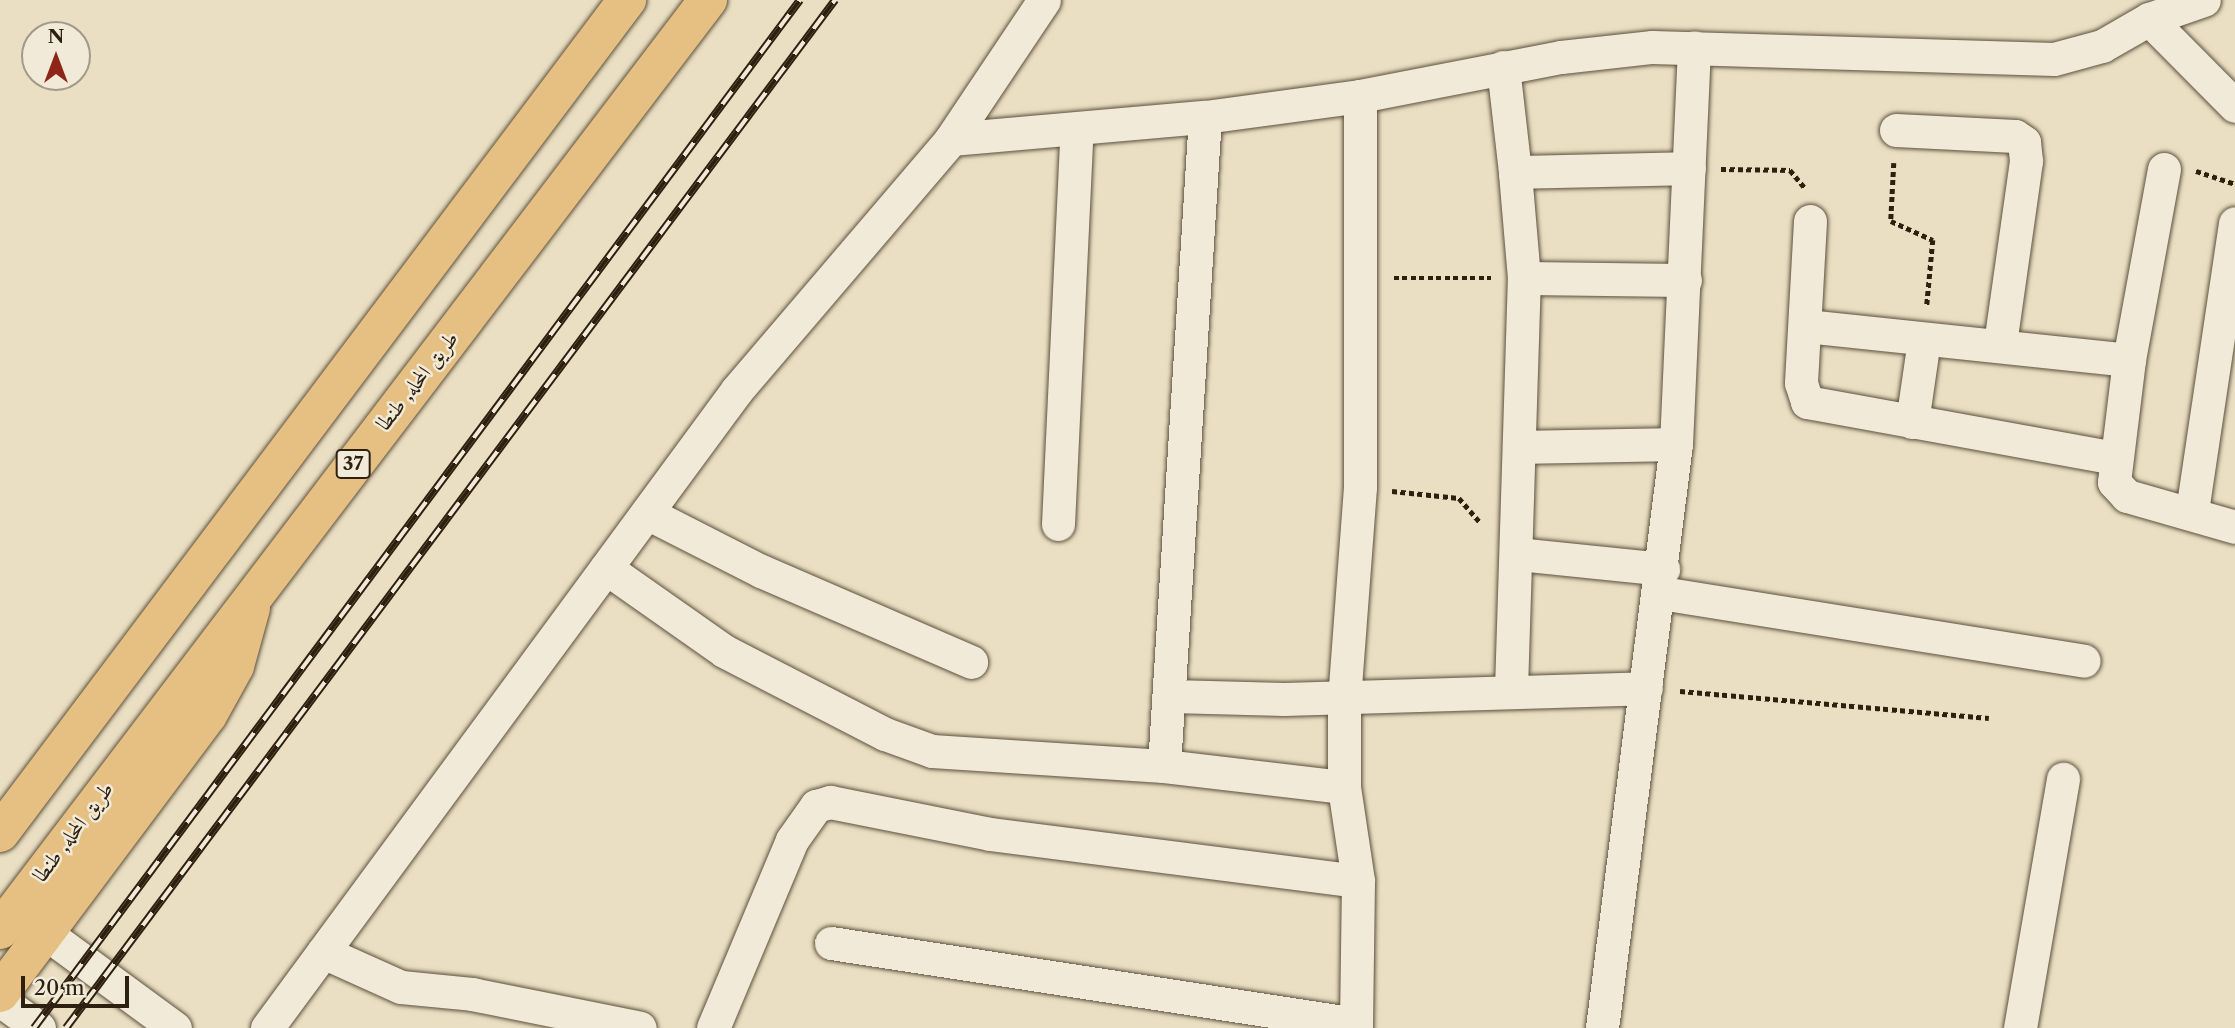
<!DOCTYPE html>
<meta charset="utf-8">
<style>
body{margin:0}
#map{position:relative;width:2235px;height:1028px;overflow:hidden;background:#eadfc3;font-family:"Libre Caslon Text",Amiri,serif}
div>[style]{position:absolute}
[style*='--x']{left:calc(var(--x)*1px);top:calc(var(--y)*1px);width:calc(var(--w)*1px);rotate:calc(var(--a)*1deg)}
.path>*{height:4.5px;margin-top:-2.25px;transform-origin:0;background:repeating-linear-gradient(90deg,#2e200f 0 5px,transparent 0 8.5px)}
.roads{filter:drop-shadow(0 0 2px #5d503c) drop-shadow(0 0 2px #5d503c)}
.street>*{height:33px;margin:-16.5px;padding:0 16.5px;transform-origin:16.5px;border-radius:16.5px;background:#f1ead8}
.highway>*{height:38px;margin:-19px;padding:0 19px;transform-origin:19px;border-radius:19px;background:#e5c082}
.rail>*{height:8px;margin-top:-4px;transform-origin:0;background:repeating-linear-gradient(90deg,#f1ead8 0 16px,#2e200f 0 32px);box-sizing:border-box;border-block:2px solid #2e200f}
span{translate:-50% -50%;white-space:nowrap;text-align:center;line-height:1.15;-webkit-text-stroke:5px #f1ead8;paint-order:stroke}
.shield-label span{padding:2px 5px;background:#f1ead8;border:2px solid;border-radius:5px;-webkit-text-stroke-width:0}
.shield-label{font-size:19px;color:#2e200f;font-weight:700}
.street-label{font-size:21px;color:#2e200f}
.north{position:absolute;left:21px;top:21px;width:70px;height:70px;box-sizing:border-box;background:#f1ead8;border:2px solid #a39988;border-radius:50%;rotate:0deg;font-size:19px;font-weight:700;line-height:28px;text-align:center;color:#2e200f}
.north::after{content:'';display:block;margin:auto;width:24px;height:32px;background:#8f2418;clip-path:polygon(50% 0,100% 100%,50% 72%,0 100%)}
.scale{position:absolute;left:21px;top:976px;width:108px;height:32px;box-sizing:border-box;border:4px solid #2e200f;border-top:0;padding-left:9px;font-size:21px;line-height:24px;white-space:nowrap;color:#2e200f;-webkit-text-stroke:5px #f1ead8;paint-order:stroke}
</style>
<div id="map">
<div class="path">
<div style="--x:1894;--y:163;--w:58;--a:93"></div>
<div style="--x:1891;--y:221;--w:46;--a:24.3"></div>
<div style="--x:1933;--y:240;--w:65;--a:95.3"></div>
<div style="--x:1721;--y:169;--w:69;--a:0.8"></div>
<div style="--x:1790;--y:170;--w:23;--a:50"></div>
<div style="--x:2196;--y:171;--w:41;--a:18.4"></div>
<div style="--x:1394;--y:278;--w:97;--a:0"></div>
<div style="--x:1392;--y:491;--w:67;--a:6"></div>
<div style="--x:1459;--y:498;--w:33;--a:49"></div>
<div style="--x:1680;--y:691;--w:310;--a:5"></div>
</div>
<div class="roads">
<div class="street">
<div style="--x:2149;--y:19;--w:122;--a:45.3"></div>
<div style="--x:1503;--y:67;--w:106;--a:83.5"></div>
<div style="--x:1360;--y:96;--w:205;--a:-11"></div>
<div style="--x:1561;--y:57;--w:92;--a:-6.3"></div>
<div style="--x:1652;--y:47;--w:402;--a:1.7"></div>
<div style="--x:2054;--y:59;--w:50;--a:-15.2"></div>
<div style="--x:2102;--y:46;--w:54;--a:-29.9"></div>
<div style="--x:2149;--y:19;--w:58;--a:-19.1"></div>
<div style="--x:1896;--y:130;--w:119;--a:2.9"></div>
<div style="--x:2015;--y:136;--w:11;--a:34"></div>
<div style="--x:2024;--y:142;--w:19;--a:84"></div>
<div style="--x:2026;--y:161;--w:185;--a:98.1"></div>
<div style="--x:951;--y:139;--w:255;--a:-5"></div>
<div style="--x:1205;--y:117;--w:156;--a:-7.7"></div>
<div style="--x:1360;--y:96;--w:391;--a:90"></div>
<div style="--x:1360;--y:487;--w:212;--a:94.3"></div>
<div style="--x:1344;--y:698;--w:89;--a:90"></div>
<div style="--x:1344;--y:787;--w:95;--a:81.5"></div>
<div style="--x:1358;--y:881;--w:147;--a:90.8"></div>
<div style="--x:2164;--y:169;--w:194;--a:100.4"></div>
<div style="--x:2129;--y:360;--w:123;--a:97"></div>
<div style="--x:2114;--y:482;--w:19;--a:47"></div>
<div style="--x:2127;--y:496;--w:112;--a:16"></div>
<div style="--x:1810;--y:221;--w:162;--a:93.2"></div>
<div style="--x:1801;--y:383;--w:20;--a:72"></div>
<div style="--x:1807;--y:402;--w:313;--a:10.3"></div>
<div style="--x:1524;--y:278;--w:161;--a:0.7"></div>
<div style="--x:1806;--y:326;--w:325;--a:6"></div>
<div style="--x:1912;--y:422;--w:83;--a:-81.7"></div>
<div style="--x:1519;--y:447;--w:157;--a:-1.1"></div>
<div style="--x:2192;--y:511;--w:291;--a:-81.5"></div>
<div style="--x:647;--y:513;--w:128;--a:27"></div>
<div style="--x:761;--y:571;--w:229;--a:23.4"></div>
<div style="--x:1058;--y:524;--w:396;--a:-87.3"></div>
<div style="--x:1518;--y:554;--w:146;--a:5.9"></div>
<div style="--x:606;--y:568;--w:144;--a:35.1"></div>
<div style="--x:724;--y:651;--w:181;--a:27.3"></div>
<div style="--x:885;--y:734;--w:50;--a:19.9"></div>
<div style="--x:932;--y:751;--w:232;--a:3.7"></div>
<div style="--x:1164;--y:766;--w:181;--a:6.7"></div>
<div style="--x:1661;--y:593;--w:428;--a:9.1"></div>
<div style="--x:1511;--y:689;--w:411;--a:-88.2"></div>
<div style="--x:1524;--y:278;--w:106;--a:-94.9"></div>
<div style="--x:1515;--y:172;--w:174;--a:-1.3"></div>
<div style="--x:1171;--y:696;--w:113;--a:1.5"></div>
<div style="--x:1284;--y:699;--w:362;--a:-1.7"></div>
<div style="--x:1164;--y:766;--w:650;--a:-86.39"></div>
<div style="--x:25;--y:918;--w:186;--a:36.3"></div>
<div style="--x:831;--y:943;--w:531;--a:8.77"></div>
<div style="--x:323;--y:952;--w:85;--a:24.2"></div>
<div style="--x:401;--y:987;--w:71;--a:5.6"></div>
<div style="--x:472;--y:994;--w:171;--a:11.4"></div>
<div style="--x:0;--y:1000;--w:48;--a:35.7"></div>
<div style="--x:267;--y:1028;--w:792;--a:-53.62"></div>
<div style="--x:737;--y:390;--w:330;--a:-49.5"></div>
<div style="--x:951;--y:139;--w:167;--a:-56.2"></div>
<div style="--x:713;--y:1028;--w:204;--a:-67.2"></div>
<div style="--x:792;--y:840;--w:42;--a:-54.8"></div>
<div style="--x:816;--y:806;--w:15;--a:-16"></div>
<div style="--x:830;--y:802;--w:163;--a:11.3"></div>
<div style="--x:990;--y:834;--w:371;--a:7.3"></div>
<div style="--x:1602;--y:1028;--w:589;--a:-82.78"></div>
<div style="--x:1676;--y:444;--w:397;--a:-87.4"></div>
<div style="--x:2020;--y:1028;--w:253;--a:-80.2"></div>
</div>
<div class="highway">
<div style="--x:0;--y:833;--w:1043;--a:-53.03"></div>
<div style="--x:0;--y:930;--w:1169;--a:-52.72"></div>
<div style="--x:0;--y:993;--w:347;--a:-53.2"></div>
<div style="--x:208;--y:715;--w:56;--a:-61.1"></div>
<div style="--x:235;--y:666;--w:60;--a:-74.6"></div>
</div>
</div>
<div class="rail">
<div style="--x:34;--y:1028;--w:1282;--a:-53.31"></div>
<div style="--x:66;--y:1028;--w:1284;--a:-53.2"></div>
</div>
<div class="shield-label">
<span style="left:353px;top:464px">37</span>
</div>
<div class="street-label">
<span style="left:417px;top:381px;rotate:-52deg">طريق المحله, طنطا</span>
<span style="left:73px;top:832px;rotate:-53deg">طريق المحله, طنطا</span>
</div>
<div class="north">N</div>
<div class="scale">20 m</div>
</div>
